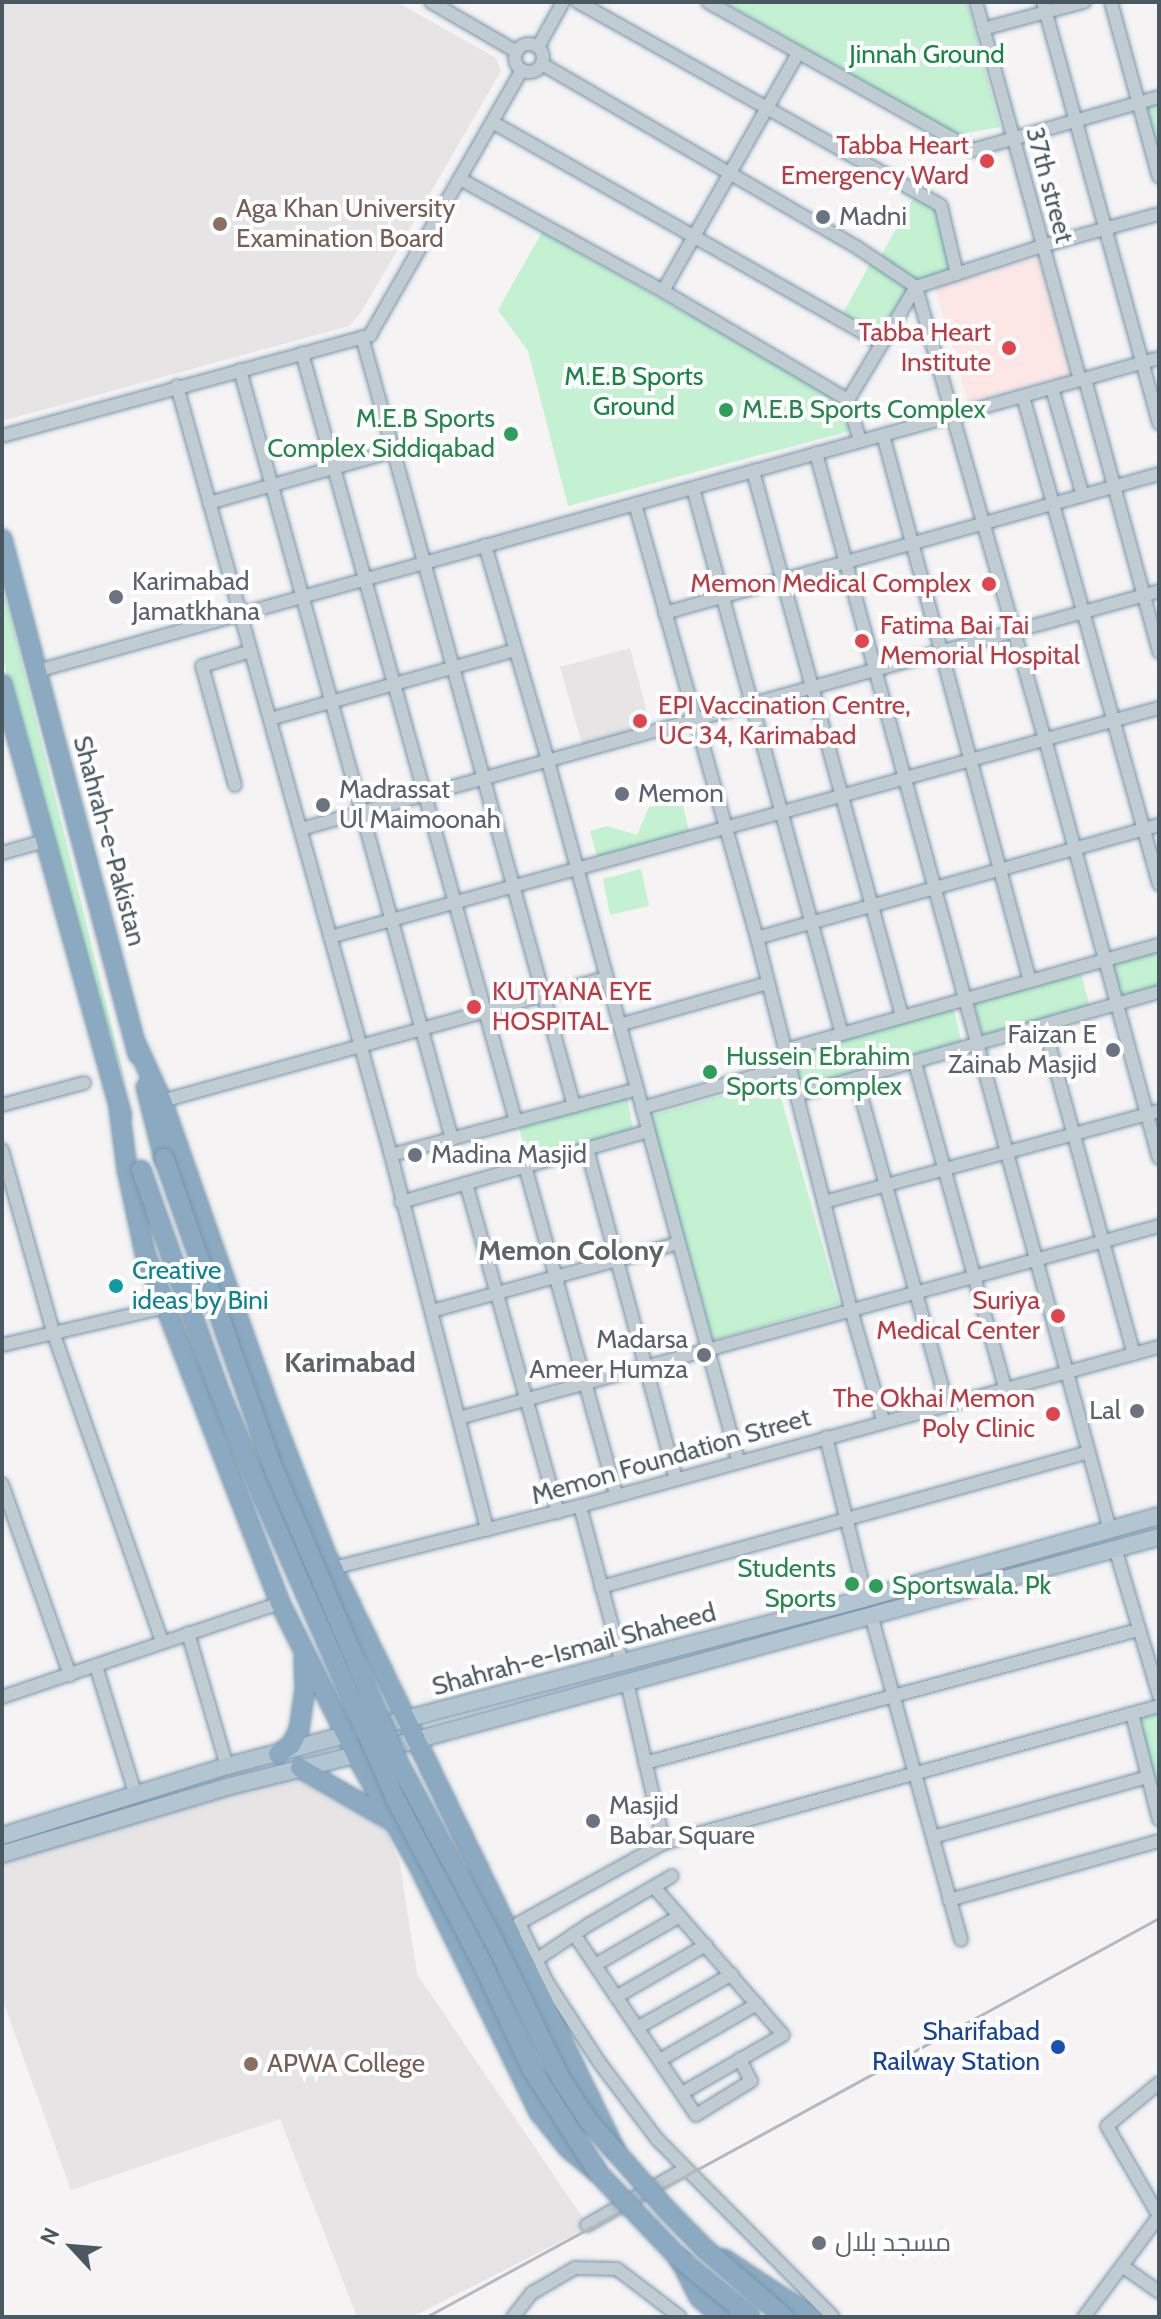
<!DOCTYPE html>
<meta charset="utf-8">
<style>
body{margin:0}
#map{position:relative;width:1161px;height:2319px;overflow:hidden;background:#f5f3f3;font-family:Cabin,Cairo,sans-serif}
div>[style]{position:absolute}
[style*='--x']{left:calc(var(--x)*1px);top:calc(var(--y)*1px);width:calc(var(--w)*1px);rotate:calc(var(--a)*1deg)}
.education>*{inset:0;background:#e6e4e5}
.medical>*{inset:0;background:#fce6e6}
.green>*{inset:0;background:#c3f1d1}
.roads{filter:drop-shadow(0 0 2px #7695ad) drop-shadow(0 0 2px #7695ad)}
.minor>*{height:12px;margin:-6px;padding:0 6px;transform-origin:6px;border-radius:6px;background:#c1cbd2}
.minor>.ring{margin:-6px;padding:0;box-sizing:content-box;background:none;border:12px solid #c1cbd2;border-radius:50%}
.major>*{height:16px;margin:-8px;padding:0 8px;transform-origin:8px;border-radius:8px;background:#b3c5d1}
.highway>*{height:18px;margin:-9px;padding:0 9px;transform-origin:9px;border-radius:9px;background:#8baac1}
.rail>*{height:3px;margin:-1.5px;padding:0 1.5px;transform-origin:1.5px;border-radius:1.5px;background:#b5b9bd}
.bridges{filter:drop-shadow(0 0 2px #7695ad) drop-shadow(0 0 2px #7695ad)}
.highway-bridge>*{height:18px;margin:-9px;padding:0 9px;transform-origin:9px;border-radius:9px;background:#8baac1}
.dots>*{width:22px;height:22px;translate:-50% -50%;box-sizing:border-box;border:4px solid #fff;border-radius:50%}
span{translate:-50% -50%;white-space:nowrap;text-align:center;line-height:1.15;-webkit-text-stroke:8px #fff;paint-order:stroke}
.park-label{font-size:26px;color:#178645}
.health-label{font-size:26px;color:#be3a42}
.right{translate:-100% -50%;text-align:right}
.left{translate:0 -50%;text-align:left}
.street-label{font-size:26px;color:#4a5861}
.education-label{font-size:26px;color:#785e54}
.worship-label{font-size:26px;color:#5b616d}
.leisure-label{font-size:26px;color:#27864d}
.culture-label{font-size:26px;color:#0d838f}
.transit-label{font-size:26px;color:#164399}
.neighbourhood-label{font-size:28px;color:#5f6468;font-weight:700}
.frame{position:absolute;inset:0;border:4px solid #4a5861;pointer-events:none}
.north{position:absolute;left:32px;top:2207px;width:80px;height:80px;-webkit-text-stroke:6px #fff;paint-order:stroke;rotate:296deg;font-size:22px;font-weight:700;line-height:32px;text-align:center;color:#4a5861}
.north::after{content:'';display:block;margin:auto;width:28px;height:36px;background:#4a5861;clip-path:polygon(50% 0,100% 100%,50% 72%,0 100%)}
</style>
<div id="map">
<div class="education">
<div style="clip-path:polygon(2px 2px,397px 2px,496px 58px,501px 71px,362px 311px,349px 326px,2px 421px)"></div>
<div style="clip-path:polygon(630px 648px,652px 732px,584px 751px,560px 667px)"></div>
<div style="clip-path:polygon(300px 1768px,345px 1795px,387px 1833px,400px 1864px,417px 1974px,589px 2227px,412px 2317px,357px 2317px,280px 2119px,71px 2190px,2px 1998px,2px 1856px)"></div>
</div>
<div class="medical">
<div style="clip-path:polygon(1038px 257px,1071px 375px,968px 401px,935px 287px,980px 274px,981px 277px,995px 274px,995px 270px)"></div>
</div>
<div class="green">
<div style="clip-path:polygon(724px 2px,967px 2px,1000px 127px,957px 135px)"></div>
<div style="clip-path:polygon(1159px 97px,1159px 177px,1138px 102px)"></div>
<div style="clip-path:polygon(917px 192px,941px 206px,957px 274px,916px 287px,882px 343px,840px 319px,873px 258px,878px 261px)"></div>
<div style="clip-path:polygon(542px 232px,843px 401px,850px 431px,568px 506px,528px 351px,498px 310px)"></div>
<div style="clip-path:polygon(2px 585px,18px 647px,127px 1088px,66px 895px,2px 655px)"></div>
<div style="clip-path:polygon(682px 802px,690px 835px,598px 860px,590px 831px,607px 826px,637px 835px,649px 807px)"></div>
<div style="clip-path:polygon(641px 869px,649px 906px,610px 915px,603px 879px)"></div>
<div style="clip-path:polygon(1159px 948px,1159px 989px,1119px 1001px,1109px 962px)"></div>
<div style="clip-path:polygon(1081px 973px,1090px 1008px,983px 1037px,974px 1003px)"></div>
<div style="clip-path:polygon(953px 1006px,962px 1044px,801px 1088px,792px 1054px)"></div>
<div style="clip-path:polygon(776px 1080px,839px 1304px,713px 1340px,650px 1116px)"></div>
<div style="clip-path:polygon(627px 1097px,634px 1133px,529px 1163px,519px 1128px)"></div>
<div style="clip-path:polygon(1159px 1714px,1159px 1800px,1140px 1718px)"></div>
</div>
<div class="roads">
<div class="minor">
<div style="--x:431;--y:2;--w:99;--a:30.2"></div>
<div style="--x:578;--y:2;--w:416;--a:29.3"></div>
<div style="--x:941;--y:206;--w:70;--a:76.8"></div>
<div style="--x:708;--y:2;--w:304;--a:29.2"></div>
<div style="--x:973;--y:150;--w:193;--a:-15.9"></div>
<div style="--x:976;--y:2;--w:392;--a:74.6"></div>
<div style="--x:1043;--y:2;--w:437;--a:74.6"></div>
<div style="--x:1111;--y:2;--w:181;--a:74.7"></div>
<div style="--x:983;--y:29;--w:105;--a:-15"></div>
<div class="ring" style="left:515px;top:44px;width:16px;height:16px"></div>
<div style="--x:538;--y:47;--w:51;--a:-60.9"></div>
<div style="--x:542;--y:64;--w:366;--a:30.2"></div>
<div style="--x:858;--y:248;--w:70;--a:33.9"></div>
<div style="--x:916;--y:287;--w:470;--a:74.1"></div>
<div style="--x:1045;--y:739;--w:434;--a:74.8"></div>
<div style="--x:494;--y:123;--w:446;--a:29.6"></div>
<div style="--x:460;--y:179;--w:232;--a:28.9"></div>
<div style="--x:663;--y:291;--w:215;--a:30.5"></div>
<div style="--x:848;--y:400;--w:43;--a:73.7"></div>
<div style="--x:663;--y:291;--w:274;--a:-60.4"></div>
<div style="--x:362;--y:337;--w:798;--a:74.59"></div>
<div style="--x:302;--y:353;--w:798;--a:74.45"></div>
<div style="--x:240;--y:370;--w:798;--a:74.59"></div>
<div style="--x:1085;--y:379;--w:283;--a:74.8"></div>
<div style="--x:177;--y:386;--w:798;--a:74.45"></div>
<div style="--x:391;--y:1155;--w:387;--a:75.6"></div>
<div style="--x:1052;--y:388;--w:112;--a:74"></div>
<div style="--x:1023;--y:396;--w:507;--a:74.43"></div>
<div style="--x:848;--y:400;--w:132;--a:-59"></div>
<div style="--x:916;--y:287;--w:133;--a:-18"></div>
<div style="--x:1042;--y:246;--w:121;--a:-15.3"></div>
<div style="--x:883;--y:435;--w:565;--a:74.93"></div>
<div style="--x:2;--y:436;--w:382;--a:-15.3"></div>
<div style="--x:370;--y:335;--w:305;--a:-60.2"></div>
<div style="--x:816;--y:453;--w:1116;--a:74.73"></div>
<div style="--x:753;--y:471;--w:565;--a:74.71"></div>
<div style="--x:693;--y:488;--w:566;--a:74.74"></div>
<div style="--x:209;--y:503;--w:192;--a:-15.7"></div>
<div style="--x:635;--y:504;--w:451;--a:74.3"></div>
<div style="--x:757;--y:938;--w:384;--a:75.8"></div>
<div style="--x:851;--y:1310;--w:115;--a:73.8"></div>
<div style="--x:485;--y:545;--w:225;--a:73.7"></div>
<div style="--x:548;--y:761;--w:724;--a:74.79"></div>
<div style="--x:665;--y:613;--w:513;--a:-15.72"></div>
<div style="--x:37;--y:671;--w:1165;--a:-15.59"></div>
<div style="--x:270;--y:719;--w:255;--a:-15.7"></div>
<div style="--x:235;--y:785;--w:123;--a:-105.5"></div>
<div style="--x:202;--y:666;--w:51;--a:-17"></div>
<div style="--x:301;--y:829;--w:890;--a:-15.5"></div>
<div style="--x:2;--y:853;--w:45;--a:-15.6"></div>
<div style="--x:330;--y:937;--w:860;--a:-15.44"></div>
<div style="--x:757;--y:938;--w:418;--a:-15.7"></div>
<div style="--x:619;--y:1025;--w:155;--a:-15.7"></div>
<div style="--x:1044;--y:1026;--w:340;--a:74.7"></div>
<div style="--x:785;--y:1050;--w:388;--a:-15.7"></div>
<div style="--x:915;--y:1063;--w:337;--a:74.5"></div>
<div style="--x:856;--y:1078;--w:337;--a:74.4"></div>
<div style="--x:797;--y:1095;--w:376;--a:-15.9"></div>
<div style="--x:162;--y:1101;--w:460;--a:-15.5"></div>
<div style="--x:2;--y:1105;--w:85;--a:-15"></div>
<div style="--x:642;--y:1108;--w:153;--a:-15.9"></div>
<div style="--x:587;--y:1149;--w:341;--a:74.9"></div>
<div style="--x:2;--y:1150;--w:189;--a:74.3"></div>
<div style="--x:53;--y:1332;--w:329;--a:70.6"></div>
<div style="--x:391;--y:1155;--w:255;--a:-15"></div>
<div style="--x:525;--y:1166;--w:341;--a:74.5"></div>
<div style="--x:466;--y:1183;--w:342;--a:74.4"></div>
<div style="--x:401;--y:1202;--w:257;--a:-16"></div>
<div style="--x:824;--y:1202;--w:347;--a:-15.2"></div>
<div style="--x:432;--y:1311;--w:256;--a:-15.4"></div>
<div style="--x:2;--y:1345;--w:167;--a:-13.1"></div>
<div style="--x:459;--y:1418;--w:726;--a:-15.34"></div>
<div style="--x:826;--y:1437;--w:165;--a:76"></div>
<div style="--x:2;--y:1484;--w:203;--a:70.4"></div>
<div style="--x:580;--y:1506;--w:163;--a:75"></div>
<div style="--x:1115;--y:1548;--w:154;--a:73.4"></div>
<div style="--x:333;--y:1568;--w:255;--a:-14.1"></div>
<div style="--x:580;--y:1506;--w:600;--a:-15.36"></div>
<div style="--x:601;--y:1587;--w:506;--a:-15.46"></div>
<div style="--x:871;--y:1615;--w:337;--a:74.5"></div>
<div style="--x:188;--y:1633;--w:139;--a:73.7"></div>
<div style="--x:96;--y:1666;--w:133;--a:72.9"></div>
<div style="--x:627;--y:1682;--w:165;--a:77.1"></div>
<div style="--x:2;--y:1697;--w:293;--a:-18.7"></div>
<div style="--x:1132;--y:1714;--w:109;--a:75.7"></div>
<div style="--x:645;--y:1763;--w:511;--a:-15.1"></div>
<div style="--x:933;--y:1837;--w:223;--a:-15.6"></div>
<div style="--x:654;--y:1887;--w:196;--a:48.9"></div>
<div style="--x:783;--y:2035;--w:116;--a:150.1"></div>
<div style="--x:949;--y:1900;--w:218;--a:-15.7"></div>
<div style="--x:574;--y:1934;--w:218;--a:56"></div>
<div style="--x:696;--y:2115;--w:65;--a:-31.7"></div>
<div style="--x:751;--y:2081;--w:25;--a:-117"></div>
<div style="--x:536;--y:1960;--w:63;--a:-33.9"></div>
<div style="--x:588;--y:1925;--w:97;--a:-30.3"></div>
<div style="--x:595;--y:1965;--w:98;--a:-30"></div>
<div style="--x:616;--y:1997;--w:104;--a:-30"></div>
<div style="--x:637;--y:2028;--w:109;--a:-29.6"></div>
<div style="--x:660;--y:2060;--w:112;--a:-30"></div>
<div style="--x:1159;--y:2083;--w:67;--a:140.4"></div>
<div style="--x:1107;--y:2126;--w:104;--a:60"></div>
<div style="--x:587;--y:2225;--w:113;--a:-29.7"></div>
<div style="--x:1122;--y:2266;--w:45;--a:35.1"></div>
<div style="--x:513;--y:2317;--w:31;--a:-52"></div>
<div style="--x:532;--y:2293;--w:50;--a:-30.2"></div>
<div style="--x:575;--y:2268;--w:42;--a:1.4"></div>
<div style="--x:617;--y:2269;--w:79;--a:37.3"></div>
<div style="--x:833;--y:2317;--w:250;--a:-134.7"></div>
<div style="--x:657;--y:2139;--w:96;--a:-127"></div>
<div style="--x:599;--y:2062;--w:95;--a:-123"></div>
<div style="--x:547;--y:1982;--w:65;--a:-115.4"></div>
<div style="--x:519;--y:1923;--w:166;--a:-28.9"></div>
<div style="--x:664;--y:1843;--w:514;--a:-15.47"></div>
<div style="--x:1084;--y:2317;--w:126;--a:-53.4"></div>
</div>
<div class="major">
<div style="--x:2;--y:1836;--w:236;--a:-17.3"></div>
<div style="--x:227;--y:1766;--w:658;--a:-14.71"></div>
<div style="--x:863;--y:1599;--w:307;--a:-15.7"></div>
<div style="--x:2;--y:1854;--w:238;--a:-16.6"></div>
<div style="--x:230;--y:1786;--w:192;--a:-13.9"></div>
<div style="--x:416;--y:1740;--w:770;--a:-15.28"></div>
</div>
<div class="highway">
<div style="--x:2;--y:539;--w:533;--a:75.21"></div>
<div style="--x:2;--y:684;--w:448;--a:74.5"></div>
<div style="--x:136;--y:1044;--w:63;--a:65.5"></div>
<div style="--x:162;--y:1101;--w:321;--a:70.7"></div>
<div style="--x:268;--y:1404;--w:161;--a:68.9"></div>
<div style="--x:326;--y:1554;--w:660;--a:64.13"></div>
<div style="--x:146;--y:1087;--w:73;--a:75.8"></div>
<div style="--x:119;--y:1108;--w:62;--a:82.5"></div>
<div style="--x:127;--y:1169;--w:86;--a:77.9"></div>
<div style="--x:145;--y:1253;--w:375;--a:68.9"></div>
<div style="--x:280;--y:1603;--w:170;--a:63.4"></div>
<div style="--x:356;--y:1755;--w:128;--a:60.4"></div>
<div style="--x:419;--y:1866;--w:274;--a:64"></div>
<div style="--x:539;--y:2112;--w:48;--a:51"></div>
<div style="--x:569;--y:2149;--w:32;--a:39"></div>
<div style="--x:278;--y:1754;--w:16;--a:-35"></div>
<div style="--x:291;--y:1745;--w:17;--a:-62"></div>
<div style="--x:299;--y:1730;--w:41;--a:-81.7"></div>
<div style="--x:305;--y:1689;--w:31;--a:-92"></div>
<div style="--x:300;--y:1768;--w:108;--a:29.9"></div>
<div style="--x:680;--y:2259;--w:42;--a:63.4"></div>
<div style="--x:699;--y:2297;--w:30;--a:42"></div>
<div style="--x:724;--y:2259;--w:105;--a:33.4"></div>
</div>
</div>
<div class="rail">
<div style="--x:426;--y:2317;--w:835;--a:-28.56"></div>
</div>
<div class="bridges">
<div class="highway-bridge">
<div style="--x:164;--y:1158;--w:328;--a:70.6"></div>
<div style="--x:273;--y:1467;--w:320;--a:67"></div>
<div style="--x:398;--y:1762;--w:203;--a:61.8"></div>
<div style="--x:494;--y:1941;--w:153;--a:64.1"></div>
<div style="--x:561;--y:2079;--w:48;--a:57"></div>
<div style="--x:587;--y:2119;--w:120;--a:48.7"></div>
<div style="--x:666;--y:2209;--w:54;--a:45.7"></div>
<div style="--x:704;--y:2248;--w:106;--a:40.8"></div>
<div style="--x:141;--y:1170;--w:237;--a:70.5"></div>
<div style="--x:220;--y:1393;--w:105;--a:67.6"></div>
<div style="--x:260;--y:1490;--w:339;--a:66.3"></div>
<div style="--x:396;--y:1800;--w:182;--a:62.2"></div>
<div style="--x:481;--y:1961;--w:120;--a:64.9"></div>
<div style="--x:532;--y:2070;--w:124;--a:57.2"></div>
<div style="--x:599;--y:2174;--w:117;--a:46.4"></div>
<div style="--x:680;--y:2259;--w:91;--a:39.6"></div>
</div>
</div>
<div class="dots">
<div style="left:987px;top:161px;background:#e0444e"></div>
<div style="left:823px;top:217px;background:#6b7280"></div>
<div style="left:220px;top:224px;background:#8d6e63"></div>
<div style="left:1009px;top:348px;background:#e0444e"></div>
<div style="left:726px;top:410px;background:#2e9e5b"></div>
<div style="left:511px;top:434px;background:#2e9e5b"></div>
<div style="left:989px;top:584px;background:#e0444e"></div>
<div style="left:116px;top:597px;background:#6b7280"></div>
<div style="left:862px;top:641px;background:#e0444e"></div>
<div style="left:640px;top:721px;background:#e0444e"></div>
<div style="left:622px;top:794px;background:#6b7280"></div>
<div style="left:323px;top:805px;background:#6b7280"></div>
<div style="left:474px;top:1007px;background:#e0444e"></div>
<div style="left:1113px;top:1050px;background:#6b7280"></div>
<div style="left:710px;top:1072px;background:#2e9e5b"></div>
<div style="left:415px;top:1155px;background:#6b7280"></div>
<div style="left:116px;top:1286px;background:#0f9aa8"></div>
<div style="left:1058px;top:1316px;background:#e0444e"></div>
<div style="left:704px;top:1355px;background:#6b7280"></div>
<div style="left:1137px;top:1411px;background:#6b7280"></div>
<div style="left:1053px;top:1414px;background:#e0444e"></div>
<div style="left:852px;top:1584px;background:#2e9e5b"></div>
<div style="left:876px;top:1586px;background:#2e9e5b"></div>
<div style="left:593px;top:1821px;background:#6b7280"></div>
<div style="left:1058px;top:2047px;background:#1a4fb4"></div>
<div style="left:251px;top:2064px;background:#8d6e63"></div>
<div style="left:819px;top:2243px;background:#6b7280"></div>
</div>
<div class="park-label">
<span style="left:927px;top:55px">Jinnah Ground</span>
<span style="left:634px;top:392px">M.E.B Sports<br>Ground</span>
</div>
<div class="health-label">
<span class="right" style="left:969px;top:161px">Tabba Heart<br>Emergency Ward</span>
<span class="right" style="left:991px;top:348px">Tabba Heart<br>Institute</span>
<span class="right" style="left:971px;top:584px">Memon Medical Complex</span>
<span class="left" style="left:880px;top:641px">Fatima Bai Tai<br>Memorial Hospital</span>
<span class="left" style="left:658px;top:721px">EPI Vaccination Centre,<br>UC 34, Karimabad</span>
<span class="left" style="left:492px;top:1007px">KUTYANA EYE<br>HOSPITAL</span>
<span class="right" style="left:1040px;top:1316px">Suriya<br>Medical Center</span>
<span class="right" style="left:1035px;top:1414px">The Okhai Memon<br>Poly Clinic</span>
</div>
<div class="street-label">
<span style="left:1049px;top:185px;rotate:75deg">37th street</span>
<span style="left:109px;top:841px;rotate:75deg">Shahrah-e-Pakistan</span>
<span style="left:671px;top:1457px;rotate:-16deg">Memon Foundation Street</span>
<span style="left:574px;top:1650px;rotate:-15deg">Shahrah-e-Ismail Shaheed</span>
</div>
<div class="education-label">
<span class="left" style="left:236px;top:224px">Aga Khan University<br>Examination Board</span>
<span class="left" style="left:267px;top:2064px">APWA College</span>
</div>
<div class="worship-label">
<span class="left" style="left:839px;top:217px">Madni</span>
<span class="left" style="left:132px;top:597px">Karimabad<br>Jamatkhana</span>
<span class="left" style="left:339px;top:805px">Madrassat<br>Ul Maimoonah</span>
<span class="left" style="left:638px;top:794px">Memon</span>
<span class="right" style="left:1097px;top:1050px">Faizan E<br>Zainab Masjid</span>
<span class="left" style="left:431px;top:1155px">Madina Masjid</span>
<span class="right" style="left:688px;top:1355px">Madarsa<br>Ameer Humza</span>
<span class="right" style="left:1121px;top:1411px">Lal</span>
<span class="left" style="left:609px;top:1821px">Masjid<br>Babar Square</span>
<span class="left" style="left:835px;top:2243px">مسجد بلال</span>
</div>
<div class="leisure-label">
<span class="left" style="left:742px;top:410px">M.E.B Sports Complex</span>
<span class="right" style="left:495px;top:434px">M.E.B Sports<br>Complex Siddiqabad</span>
<span class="left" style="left:726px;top:1072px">Hussein Ebrahim<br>Sports Complex</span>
<span class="right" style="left:836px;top:1584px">Students<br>Sports</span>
<span class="left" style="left:892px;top:1586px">Sportswala. Pk</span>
</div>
<div class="culture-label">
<span class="left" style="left:132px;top:1286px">Creative<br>ideas by Bini</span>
</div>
<div class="transit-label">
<span class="right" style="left:1040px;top:2047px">Sharifabad<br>Railway Station</span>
</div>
<div class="neighbourhood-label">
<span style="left:571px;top:1250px">Memon Colony</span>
<span style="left:350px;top:1362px">Karimabad</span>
</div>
<div class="frame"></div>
<div class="north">N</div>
</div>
